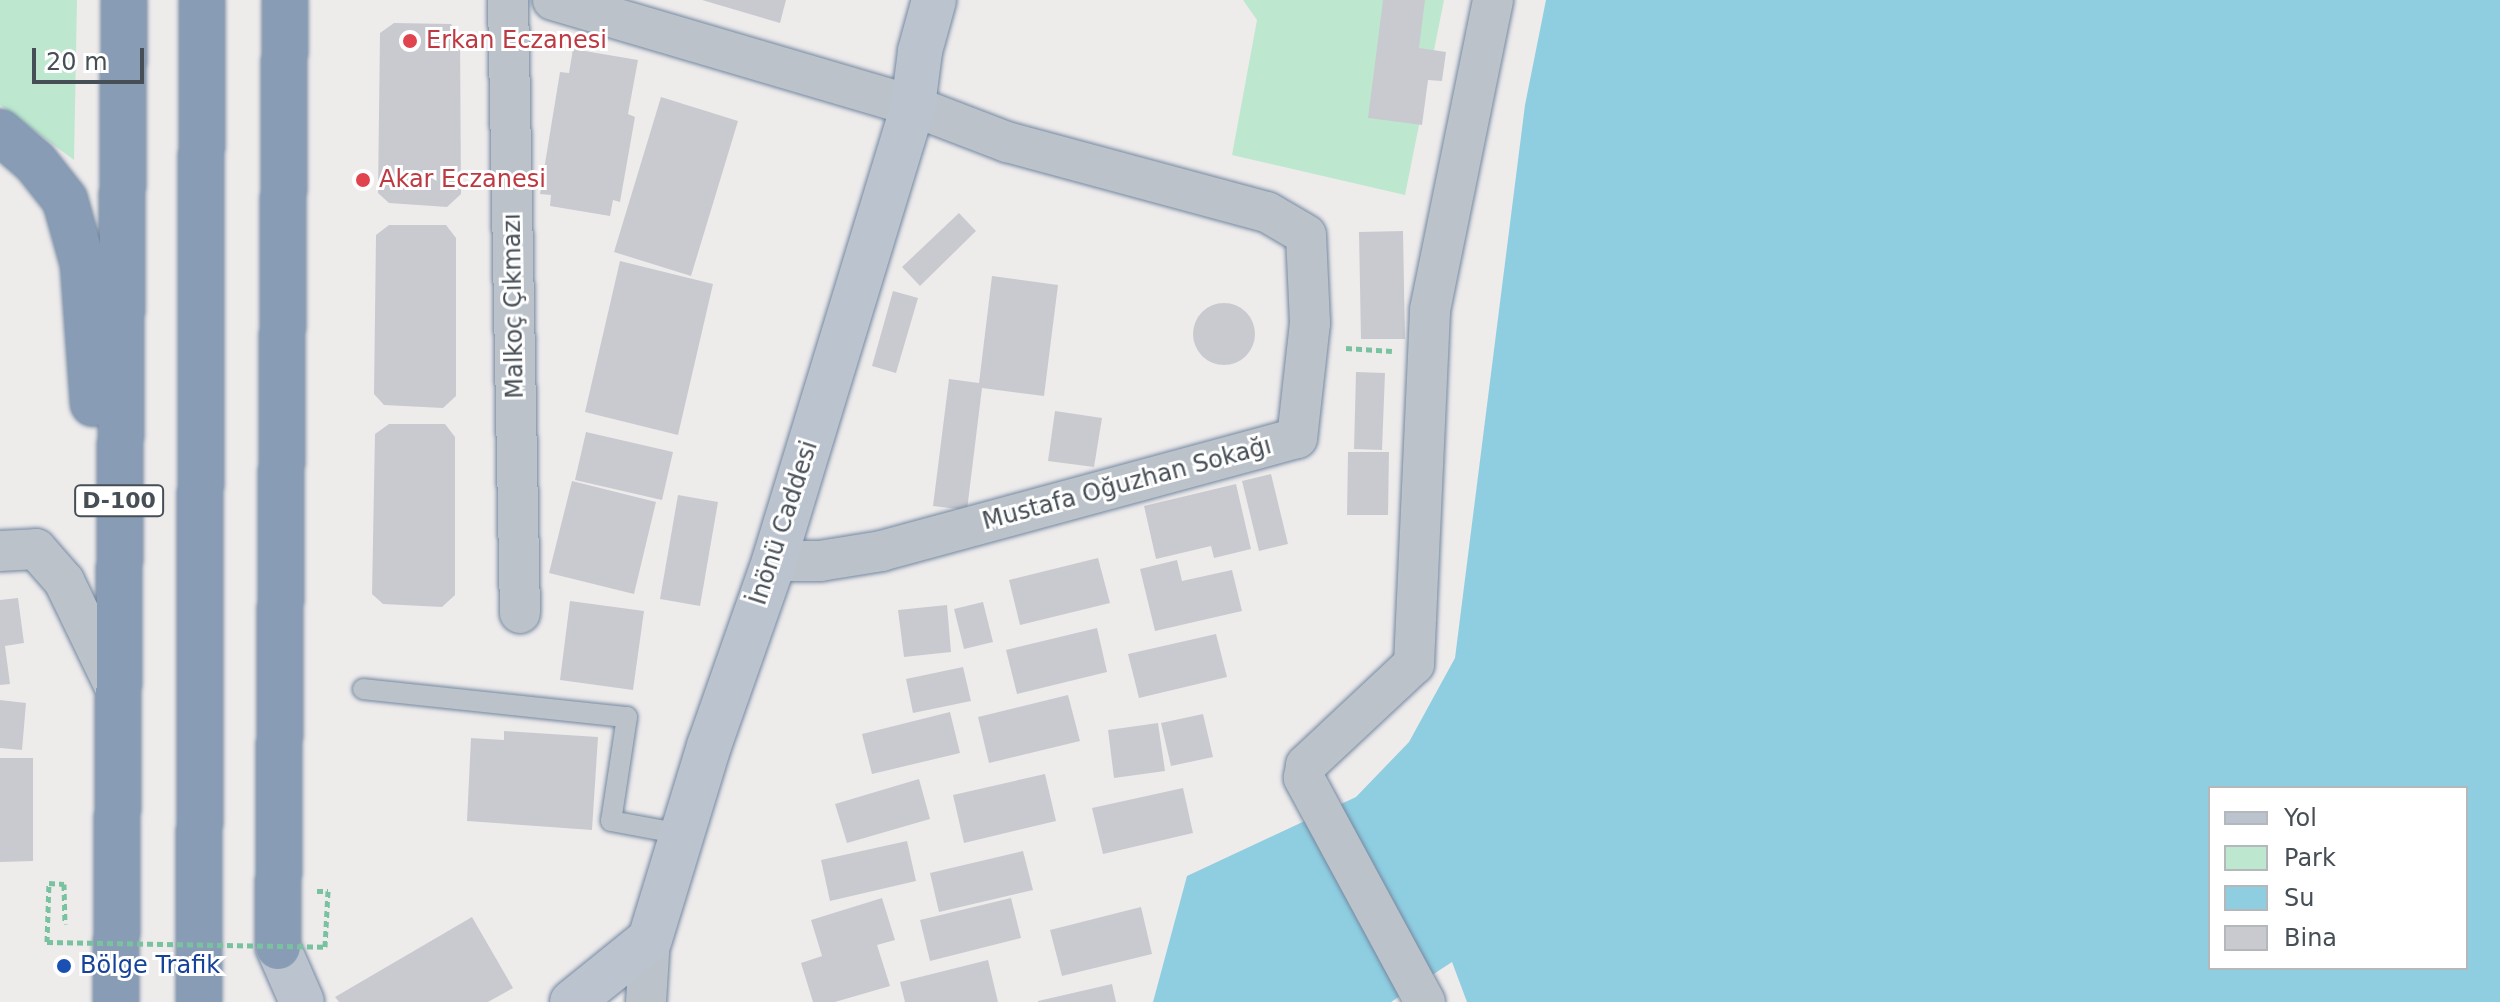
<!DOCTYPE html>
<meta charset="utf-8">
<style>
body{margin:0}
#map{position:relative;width:2500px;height:1002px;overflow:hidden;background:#eeebeb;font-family:"DejaVu Sans",sans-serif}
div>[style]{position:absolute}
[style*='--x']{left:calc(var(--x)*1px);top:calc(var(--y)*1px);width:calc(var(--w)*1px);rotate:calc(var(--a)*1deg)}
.green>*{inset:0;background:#bde8cf}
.water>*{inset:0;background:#8fcee1}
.building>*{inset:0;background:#c9cad0}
.round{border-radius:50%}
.path>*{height:5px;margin-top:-2.5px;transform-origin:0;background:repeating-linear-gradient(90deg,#79c2a0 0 6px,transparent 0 10px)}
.roads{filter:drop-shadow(0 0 2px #7388a1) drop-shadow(0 0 2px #7388a1)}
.lane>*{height:20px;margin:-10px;padding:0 10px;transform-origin:10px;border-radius:10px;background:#bbc2c9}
.street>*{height:40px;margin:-20px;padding:0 20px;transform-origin:20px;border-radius:20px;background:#bbc2c9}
.secondary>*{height:44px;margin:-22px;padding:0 22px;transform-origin:22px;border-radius:22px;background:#bbc3ce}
.highway>*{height:44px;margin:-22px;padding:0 22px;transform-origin:22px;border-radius:22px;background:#889db5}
.path-bridge>*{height:5px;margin-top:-2.5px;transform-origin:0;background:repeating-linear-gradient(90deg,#79c2a0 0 6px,transparent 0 10px)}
.dots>*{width:22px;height:22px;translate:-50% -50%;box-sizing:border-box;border:4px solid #fff;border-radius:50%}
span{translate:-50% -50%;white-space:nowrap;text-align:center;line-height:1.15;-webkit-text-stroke:6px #fff;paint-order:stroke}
.shield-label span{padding:2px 6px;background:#fff;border:2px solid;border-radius:6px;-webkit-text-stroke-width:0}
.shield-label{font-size:22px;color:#464e56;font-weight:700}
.health-label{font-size:24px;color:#be3a42}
.left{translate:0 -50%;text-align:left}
.street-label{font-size:24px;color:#464e56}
.transit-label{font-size:24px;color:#164399}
.legend{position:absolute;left:2208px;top:786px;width:260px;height:184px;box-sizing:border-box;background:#fff;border:2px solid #b5b8bb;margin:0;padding:10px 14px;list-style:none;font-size:24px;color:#464e56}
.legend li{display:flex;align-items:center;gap:16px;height:40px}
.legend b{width:40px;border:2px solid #b5b8bb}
.scale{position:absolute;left:32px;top:48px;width:112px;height:36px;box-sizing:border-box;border:4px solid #464e56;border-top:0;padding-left:10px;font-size:24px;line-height:28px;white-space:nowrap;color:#464e56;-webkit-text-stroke:6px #fff;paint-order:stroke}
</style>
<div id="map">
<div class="green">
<div style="clip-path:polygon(0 0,77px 0,74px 160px,0 105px)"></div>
<div style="clip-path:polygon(1243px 0,1444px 0,1405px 195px,1232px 155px,1257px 20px)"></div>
</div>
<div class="water">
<div style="clip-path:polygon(evenodd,1546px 0,2500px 0,2500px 1002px,1467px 1002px,1452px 962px,1391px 1002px,1153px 1002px,1187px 876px,1356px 797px,1409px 742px,1455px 658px,1525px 105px,1546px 0,2210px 788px,2466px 788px,2466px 968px,2210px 968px,2210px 788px)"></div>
</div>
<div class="building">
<div style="clip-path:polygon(702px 0,786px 0,780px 23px)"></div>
<div style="clip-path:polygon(1383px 0,1425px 0,1419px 48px,1446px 52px,1442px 81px,1428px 80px,1422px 125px,1368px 118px)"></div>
<div style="clip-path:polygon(394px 23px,451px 24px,460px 37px,461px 194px,447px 207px,389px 203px,378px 193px,380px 33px)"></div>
<div style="clip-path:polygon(573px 49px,638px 60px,628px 114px,635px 117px,620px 202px,613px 200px,610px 216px,550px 206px,551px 195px,540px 194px,560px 72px,569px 73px)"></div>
<div style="clip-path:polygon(661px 97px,738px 121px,691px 276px,614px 252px)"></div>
<div style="clip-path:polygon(959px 213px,976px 231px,920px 286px,902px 267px)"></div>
<div style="clip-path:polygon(389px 225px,446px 225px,456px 238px,456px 396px,443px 408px,384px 405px,374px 394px,376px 235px)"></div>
<div style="clip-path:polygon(1403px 231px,1405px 339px,1361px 339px,1359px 232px)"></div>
<div style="clip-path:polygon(620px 261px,713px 284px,678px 435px,585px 412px)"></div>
<div style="clip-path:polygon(992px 276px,1058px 285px,1044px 396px,982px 388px,967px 510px,933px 506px,949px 379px,979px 383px)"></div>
<div style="clip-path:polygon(893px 291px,918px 298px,896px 373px,872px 366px)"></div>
<div class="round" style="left:1193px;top:303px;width:62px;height:62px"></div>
<div style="clip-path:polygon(1356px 372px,1385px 373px,1382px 450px,1354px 449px)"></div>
<div style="clip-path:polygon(1055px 411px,1102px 418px,1094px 467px,1048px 461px)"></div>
<div style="clip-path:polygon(389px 424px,445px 424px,455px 437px,455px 595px,442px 607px,383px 604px,372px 594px,375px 434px)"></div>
<div style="clip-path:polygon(586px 432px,673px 452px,662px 500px,575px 480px)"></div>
<div style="clip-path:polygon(1348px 452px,1389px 452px,1388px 515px,1347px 515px)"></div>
<div style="clip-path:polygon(1271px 474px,1288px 544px,1259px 551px,1242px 481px)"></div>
<div style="clip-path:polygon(572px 481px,656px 502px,634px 594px,549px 573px)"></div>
<div style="clip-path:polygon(1236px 484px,1251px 549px,1214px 558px,1211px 546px,1156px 559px,1144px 506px)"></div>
<div style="clip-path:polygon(678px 495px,718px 502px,700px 606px,660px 599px)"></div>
<div style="clip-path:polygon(1098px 558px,1110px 603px,1020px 625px,1009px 580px)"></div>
<div style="clip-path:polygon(1177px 560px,1182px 581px,1232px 570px,1242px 611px,1155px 631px,1140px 569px)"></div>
<div style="clip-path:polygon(18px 598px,24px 643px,5px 646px,10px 684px,0 685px,0 600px)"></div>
<div style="clip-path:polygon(570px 601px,644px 611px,633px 690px,560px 680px)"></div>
<div style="clip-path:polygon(983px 602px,993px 642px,964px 649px,954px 609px)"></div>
<div style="clip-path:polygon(947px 605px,951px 652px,904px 657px,898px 610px)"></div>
<div style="clip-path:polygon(1097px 628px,1107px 672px,1017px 694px,1006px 650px)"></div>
<div style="clip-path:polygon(1216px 634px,1227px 677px,1139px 698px,1128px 654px)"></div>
<div style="clip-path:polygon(963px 667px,971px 701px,913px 713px,906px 679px)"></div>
<div style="clip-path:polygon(1068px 695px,1080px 741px,989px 763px,978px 717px)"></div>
<div style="clip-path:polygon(0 700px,26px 703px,22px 750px,0 748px)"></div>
<div style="clip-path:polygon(950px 712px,960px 753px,872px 774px,862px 734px)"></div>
<div style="clip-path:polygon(1203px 714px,1213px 757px,1171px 766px,1161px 723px)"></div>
<div style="clip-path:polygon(1158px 723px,1165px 771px,1114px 778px,1108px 730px)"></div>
<div style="clip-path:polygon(504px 731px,598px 737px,592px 830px,467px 821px,471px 738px,504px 740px)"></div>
<div style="clip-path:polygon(0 758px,33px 758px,33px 861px,0 862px)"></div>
<div style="clip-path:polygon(1045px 774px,1056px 821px,964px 843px,953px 795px)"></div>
<div style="clip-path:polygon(919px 779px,930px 819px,847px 843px,835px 804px)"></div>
<div style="clip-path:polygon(1183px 788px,1193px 833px,1103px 854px,1092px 808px)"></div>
<div style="clip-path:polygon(907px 841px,916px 881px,830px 901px,821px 860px)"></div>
<div style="clip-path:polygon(1023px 851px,1033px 890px,939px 912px,930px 873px)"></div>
<div style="clip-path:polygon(882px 898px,895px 940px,877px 945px,890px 986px,835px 1002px,813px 1002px,801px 963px,822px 956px,811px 920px)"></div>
<div style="clip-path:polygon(1011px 898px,1021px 938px,930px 961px,920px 920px)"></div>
<div style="clip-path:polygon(1141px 907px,1152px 954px,1062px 976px,1050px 930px)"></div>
<div style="clip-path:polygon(472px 917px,513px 988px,488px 1002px,339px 1002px,335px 997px)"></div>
<div style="clip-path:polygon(988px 960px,998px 1002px,905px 1002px,900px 982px)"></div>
<div style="clip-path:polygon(1112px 984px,1116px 1002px,1038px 1002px,1038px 1001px)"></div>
</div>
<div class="path">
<div style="--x:1346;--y:348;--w:46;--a:3.7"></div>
<div style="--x:317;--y:891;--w:11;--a:0"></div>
<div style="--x:328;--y:891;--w:56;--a:93.1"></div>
<div style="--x:47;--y:942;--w:59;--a:-88.1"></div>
<div style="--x:49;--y:883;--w:15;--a:4"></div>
<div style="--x:64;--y:884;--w:40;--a:88.6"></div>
</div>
<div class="roads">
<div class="lane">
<div style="--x:363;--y:689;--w:265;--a:6.1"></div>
<div style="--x:627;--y:717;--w:105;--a:98.7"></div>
<div style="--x:611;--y:821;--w:71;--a:10.5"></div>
</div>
<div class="street">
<div style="--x:508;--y:0;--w:613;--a:88.88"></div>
<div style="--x:553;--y:0;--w:375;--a:16.4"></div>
<div style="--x:913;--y:106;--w:101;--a:21"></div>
<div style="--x:1007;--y:142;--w:269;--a:15.1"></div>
<div style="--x:1267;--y:212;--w:45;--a:30.5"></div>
<div style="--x:1306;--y:235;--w:88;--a:87.4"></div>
<div style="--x:1310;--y:323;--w:116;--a:96.4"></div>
<div style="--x:1297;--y:438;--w:430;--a:164.8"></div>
<div style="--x:882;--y:551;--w:63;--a:170.8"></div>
<div style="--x:820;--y:561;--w:46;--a:180"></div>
<div style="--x:0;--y:551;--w:36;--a:-3"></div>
<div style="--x:36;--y:549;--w:43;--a:48.8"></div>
<div style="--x:64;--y:581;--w:122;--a:64.3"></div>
<div style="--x:646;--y:1002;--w:63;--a:-86.4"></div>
<div style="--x:1425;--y:1002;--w:255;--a:-118.4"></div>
<div style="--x:1304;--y:778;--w:13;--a:-81"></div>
<div style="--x:1306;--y:765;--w:148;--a:-43.1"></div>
<div style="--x:1414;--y:664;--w:354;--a:-87.4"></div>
<div style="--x:1430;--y:310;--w:316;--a:-78.5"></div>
</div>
<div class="secondary">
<div style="--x:278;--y:947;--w:60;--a:66.4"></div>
<div style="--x:572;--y:1002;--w:100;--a:-38.9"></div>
<div style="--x:650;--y:939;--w:202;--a:-73"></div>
<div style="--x:709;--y:746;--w:196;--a:-70.6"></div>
<div style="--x:774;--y:561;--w:476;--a:-73"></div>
<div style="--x:913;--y:106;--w:55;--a:-82.7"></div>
<div style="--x:920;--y:51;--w:53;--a:-74.6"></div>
</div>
<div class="highway">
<div style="--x:0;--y:132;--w:46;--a:40.6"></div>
<div style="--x:35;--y:162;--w:48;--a:51.7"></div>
<div style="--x:65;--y:200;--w:66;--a:74.3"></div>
<div style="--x:83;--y:264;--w:140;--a:85.9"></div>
<div style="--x:278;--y:947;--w:947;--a:-89.58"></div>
<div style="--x:116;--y:1002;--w:1002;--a:-89.54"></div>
<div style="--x:199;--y:1002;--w:1002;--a:-89.83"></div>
</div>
</div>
<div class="path-bridge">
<div style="--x:47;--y:942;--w:278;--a:1"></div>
</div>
<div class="dots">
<div style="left:410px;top:41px;background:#e0444e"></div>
<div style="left:363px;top:180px;background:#e0444e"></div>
<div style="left:64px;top:966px;background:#1a4fb4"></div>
</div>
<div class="shield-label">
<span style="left:119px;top:501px">D-100</span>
</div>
<div class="health-label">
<span class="left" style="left:426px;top:41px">Erkan Eczanesi</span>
<span class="left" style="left:379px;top:180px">Akar Eczanesi</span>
</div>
<div class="street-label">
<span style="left:514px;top:306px;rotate:-91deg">Malkoç Çıkmazı</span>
<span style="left:1127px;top:484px;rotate:-15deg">Mustafa Oğuzhan Sokağı</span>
<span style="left:784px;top:523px;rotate:-72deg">İnönü Caddesi</span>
</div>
<div class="transit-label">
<span class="left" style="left:80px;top:966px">Bölge Trafik</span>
</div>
<ul class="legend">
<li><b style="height:10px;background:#bbc3ce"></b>Yol</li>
<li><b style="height:22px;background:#bde8cf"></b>Park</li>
<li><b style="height:22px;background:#8fcee1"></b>Su</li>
<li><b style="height:22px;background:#c9cad0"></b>Bina</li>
</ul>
<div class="scale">20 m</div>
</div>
